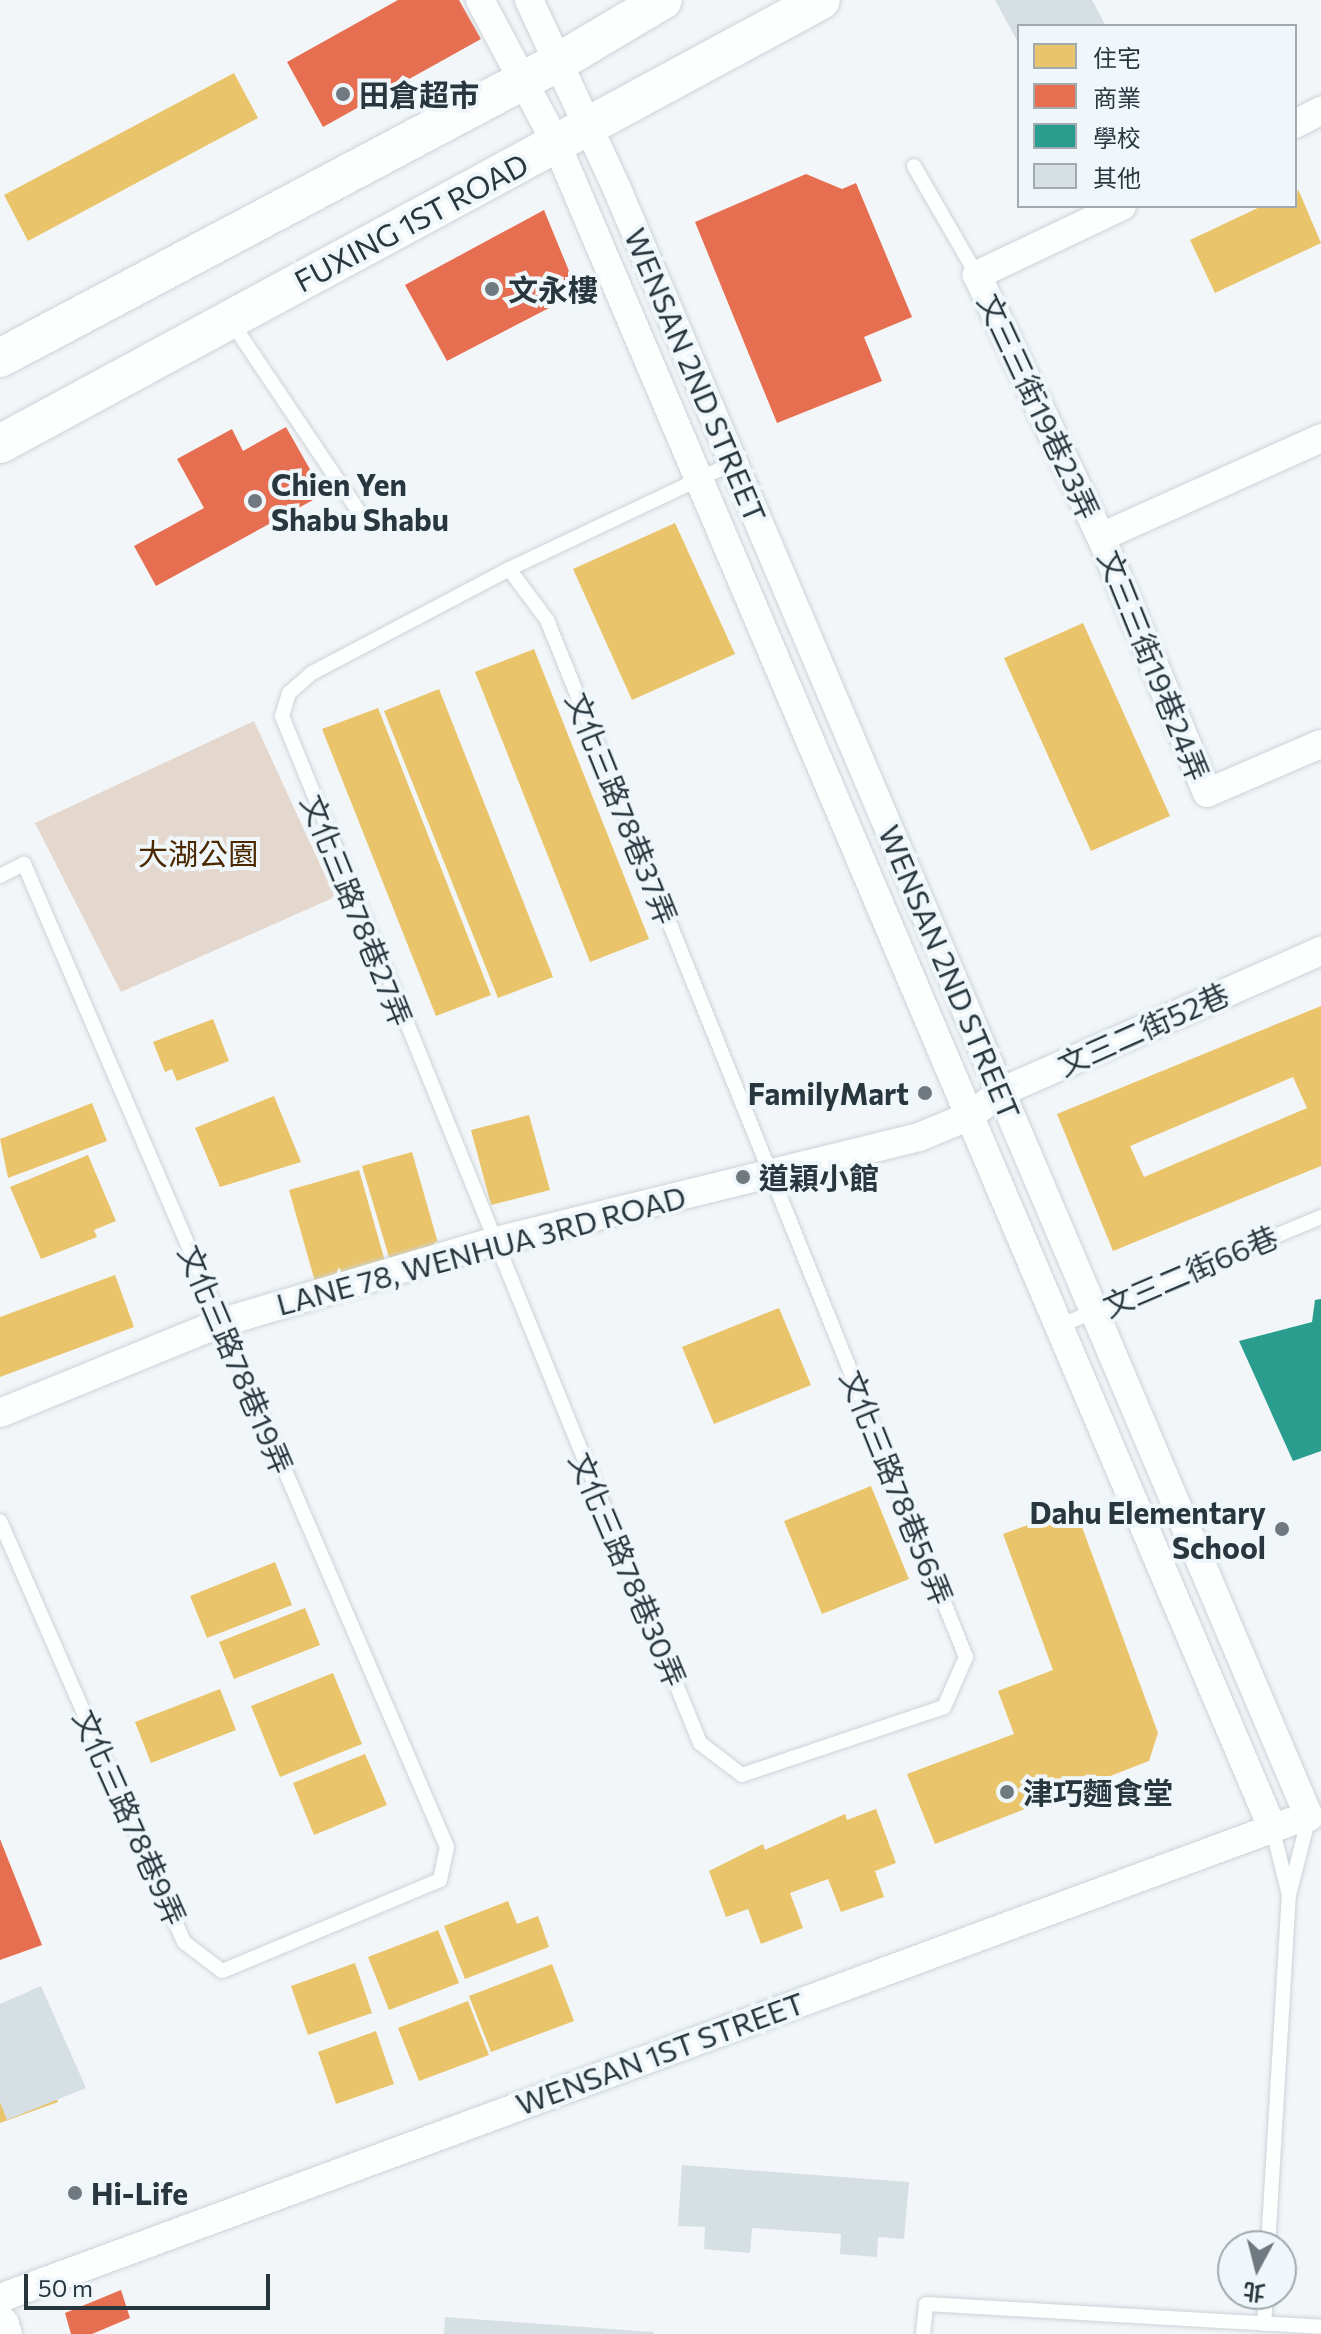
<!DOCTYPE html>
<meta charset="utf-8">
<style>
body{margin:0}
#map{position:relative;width:1321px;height:2334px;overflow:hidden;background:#f3f6f8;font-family:Commissioner,"Noto Sans TC",sans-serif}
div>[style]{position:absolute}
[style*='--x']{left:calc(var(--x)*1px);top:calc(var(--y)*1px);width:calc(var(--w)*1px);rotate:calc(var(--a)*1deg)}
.green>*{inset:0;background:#e4d8ce}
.homes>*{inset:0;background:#e9c46a}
.shops>*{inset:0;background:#e76f51}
.schools>*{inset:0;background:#2a9d8f}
.building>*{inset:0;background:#d6dfe3}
.roads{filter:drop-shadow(0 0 2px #cbd3d8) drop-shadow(0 0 2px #cbd3d8)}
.lane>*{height:14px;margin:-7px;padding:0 7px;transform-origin:7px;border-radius:7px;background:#fdfefe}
.street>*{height:28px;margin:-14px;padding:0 14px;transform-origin:14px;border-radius:14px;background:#fdfefe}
.secondary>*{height:38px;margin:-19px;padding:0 19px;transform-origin:19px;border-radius:19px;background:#fdfefe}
.dots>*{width:22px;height:22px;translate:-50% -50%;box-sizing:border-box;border:4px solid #f0f7fb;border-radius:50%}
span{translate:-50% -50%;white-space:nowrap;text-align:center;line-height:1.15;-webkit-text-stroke:8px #f0f7fb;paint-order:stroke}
.poi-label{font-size:30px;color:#28363e;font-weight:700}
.left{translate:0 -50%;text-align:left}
.right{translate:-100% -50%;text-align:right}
.street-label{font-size:30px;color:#28363e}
.park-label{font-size:30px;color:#4c2800}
.legend{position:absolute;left:1017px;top:24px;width:280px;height:184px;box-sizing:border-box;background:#f0f7fb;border:2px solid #a0aaaf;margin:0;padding:10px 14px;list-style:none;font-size:24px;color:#28363e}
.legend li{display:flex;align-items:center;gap:16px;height:40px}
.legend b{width:40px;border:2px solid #a0aaaf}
.north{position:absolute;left:1217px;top:2230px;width:80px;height:80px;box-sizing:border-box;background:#f0f7fb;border:2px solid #a0aaaf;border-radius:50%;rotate:187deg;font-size:22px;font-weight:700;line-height:32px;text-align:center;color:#28363e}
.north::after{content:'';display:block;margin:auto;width:28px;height:36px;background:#6f797f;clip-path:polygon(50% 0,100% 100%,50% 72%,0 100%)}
.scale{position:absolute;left:24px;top:2274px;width:246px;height:36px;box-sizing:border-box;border:4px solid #28363e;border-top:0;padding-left:10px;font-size:24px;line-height:28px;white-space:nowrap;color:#28363e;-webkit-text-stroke:6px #f0f7fb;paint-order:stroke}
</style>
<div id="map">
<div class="green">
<div style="clip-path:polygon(254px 721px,335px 897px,121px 992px,35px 823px)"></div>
</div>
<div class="homes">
<div style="clip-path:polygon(234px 73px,258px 118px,28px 241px,4px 195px)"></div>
<div style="clip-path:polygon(1298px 189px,1321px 243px,1215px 293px,1190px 240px,1262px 206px,1295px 206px)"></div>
<div style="clip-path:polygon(675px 523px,735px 654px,632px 700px,573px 569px)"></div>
<div style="clip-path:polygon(1083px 623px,1170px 816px,1091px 851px,1004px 658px)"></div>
<div style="clip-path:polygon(534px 649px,649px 939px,590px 962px,475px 672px)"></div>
<div style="clip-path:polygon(439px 689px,553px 977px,498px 998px,384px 711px)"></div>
<div style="clip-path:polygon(378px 708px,491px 995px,436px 1016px,322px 729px)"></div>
<div style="clip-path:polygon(evenodd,1321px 1006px,1321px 1166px,1113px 1251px,1057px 1114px,1321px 1006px,1293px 1077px,1307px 1108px,1144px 1177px,1130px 1146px,1293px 1077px)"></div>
<div style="clip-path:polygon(213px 1019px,229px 1061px,177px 1081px,172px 1069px,165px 1072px,153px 1042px)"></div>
<div style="clip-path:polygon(274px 1096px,301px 1162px,220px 1187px,195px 1128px)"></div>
<div style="clip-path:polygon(92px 1103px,107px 1141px,8px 1178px,0 1139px)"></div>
<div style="clip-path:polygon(529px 1115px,550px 1190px,491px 1205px,471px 1130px)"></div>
<div style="clip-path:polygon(412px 1152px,440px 1250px,391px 1264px,362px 1166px)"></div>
<div style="clip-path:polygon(88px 1155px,116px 1221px,94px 1230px,97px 1237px,41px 1259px,10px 1187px)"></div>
<div style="clip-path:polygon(359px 1170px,386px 1265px,316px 1285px,289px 1190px)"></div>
<div style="clip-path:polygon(115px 1275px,134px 1327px,0 1377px,0 1317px)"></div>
<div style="clip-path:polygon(779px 1308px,811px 1385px,714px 1424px,682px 1347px)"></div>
<div style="clip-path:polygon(871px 1486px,909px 1579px,822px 1614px,784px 1521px)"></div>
<div style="clip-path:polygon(1075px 1508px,1158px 1733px,1149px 1761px,935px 1844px,907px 1774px,1014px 1734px,998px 1691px,1053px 1670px,1003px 1534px)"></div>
<div style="clip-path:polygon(275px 1562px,292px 1605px,207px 1638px,190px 1596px)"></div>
<div style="clip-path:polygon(305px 1608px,320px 1645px,234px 1679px,219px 1642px)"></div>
<div style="clip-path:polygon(333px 1673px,362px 1744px,280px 1777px,251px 1706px)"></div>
<div style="clip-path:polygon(220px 1689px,236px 1730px,151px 1763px,135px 1722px)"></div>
<div style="clip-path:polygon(365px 1754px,387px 1805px,314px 1835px,293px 1783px)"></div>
<div style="clip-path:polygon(876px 1809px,896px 1863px,875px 1871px,884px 1897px,841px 1912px,828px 1879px,790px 1893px,803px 1928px,761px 1944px,748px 1909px,726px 1917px,709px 1871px,763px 1844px,765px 1850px,845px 1814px,847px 1820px)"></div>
<div style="clip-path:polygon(508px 1901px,517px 1924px,538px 1916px,549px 1947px,465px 1979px,444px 1926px)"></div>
<div style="clip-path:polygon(438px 1930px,459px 1983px,389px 2010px,368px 1957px)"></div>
<div style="clip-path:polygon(355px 1963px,372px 2013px,308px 2035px,291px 1986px)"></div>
<div style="clip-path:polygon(552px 1964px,574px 2021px,491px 2052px,469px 1996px)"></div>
<div style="clip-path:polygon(20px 2000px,58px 2102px,0 2123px,0 2008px)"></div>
<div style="clip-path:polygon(468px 2001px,489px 2055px,419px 2081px,398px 2028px)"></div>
<div style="clip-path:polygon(376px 2031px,394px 2084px,336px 2104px,318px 2052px)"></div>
</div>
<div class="shops">
<div style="clip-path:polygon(398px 0,459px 0,481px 39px,323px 127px,287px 62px)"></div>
<div style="clip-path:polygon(806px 174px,842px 189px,856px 183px,912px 317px,864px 337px,882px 381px,777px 423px,695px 222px)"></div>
<div style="clip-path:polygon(544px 210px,578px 293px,447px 361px,405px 285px)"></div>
<div style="clip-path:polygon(286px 427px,324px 494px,156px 586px,134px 546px,204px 508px,177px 459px,232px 429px,243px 451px)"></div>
<div style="clip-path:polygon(0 1839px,42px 1945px,0 1960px)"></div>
<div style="clip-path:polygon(121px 2290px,130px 2318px,92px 2334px,71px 2334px,65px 2313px)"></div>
</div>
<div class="schools">
<div style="clip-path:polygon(1321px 1299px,1321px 1451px,1293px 1461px,1239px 1341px,1312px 1322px,1315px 1300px)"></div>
</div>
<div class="building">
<div style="clip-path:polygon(995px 0,1092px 0,1106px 26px,1019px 26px,1019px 44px)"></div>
<div style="clip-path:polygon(41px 1986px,86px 2088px,7px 2120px,0 2102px,0 2004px)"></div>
<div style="clip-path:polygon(682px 2165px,909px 2182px,904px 2239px,878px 2237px,877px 2257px,840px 2254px,841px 2234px,752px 2228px,750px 2253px,704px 2249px,705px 2227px,678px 2226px)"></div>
<div style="clip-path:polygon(445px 2317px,654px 2332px,654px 2334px,444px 2334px)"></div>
</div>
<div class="roads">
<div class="lane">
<div style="--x:914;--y:166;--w:126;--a:60"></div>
<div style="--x:230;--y:320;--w:242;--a:56.1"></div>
<div style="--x:509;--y:569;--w:64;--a:53.3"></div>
<div style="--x:547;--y:620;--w:1118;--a:68"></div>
<div style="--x:966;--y:1657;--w:55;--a:113.7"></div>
<div style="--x:944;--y:1707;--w:213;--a:161.4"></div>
<div style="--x:742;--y:1775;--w:53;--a:-142.7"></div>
<div style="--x:700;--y:1743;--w:1109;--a:-112.15"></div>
<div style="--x:282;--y:716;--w:24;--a:-73"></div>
<div style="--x:289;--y:693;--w:30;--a:-41"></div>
<div style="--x:312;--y:673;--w:223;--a:-27.8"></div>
<div style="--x:509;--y:569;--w:248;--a:-25.3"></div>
<div style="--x:0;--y:876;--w:27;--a:-27"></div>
<div style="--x:24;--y:864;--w:1070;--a:66.72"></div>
<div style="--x:447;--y:1847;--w:34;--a:102"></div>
<div style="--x:440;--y:1880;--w:236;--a:157.3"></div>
<div style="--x:222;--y:1971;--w:48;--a:-142.7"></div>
<div style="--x:184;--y:1942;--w:459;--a:-113.6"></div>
<div style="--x:1059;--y:1326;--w:284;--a:-22.6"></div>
<div style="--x:1272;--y:1827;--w:66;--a:76"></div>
<div style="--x:1268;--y:2246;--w:352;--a:-86.6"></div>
<div style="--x:1289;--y:1895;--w:81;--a:-75.6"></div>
<div style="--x:1264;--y:2324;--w:30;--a:-86"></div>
<div style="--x:923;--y:2334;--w:30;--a:-84"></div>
<div style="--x:926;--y:2304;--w:396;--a:3.3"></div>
</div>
<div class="street">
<div style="--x:480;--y:0;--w:162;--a:62"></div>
<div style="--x:556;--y:143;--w:1830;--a:66.97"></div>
<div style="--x:529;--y:0;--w:208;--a:65"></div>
<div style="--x:617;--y:189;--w:1769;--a:66.97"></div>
<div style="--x:1295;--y:124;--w:29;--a:-27"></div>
<div style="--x:1122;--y:206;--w:161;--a:154.6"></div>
<div style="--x:977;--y:275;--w:290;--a:64.7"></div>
<div style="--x:1101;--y:537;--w:277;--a:67.5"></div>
<div style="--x:1207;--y:793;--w:124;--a:-23.3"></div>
<div style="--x:1101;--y:537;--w:241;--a:-24.2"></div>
<div style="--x:0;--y:1413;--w:238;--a:-22.2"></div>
<div style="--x:220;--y:1323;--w:284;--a:-16.6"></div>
<div style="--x:492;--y:1242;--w:440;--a:-13.8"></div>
<div style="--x:919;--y:1137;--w:55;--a:-22.4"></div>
<div style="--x:970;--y:1116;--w:39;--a:-38"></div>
<div style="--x:1001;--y:1092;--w:350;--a:-23.8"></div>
<div style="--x:0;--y:2298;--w:1375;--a:-20.25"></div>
</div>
<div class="secondary">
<div style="--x:0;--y:358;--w:636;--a:-27.93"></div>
<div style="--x:562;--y:60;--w:117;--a:-30.7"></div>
<div style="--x:0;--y:444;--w:933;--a:-28.4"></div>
<div style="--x:0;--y:2325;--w:9;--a:72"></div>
</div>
</div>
<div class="dots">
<div style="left:343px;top:94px;background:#6f797f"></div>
<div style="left:492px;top:289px;background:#6f797f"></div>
<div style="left:255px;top:501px;background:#6f797f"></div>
<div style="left:925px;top:1093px;background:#6f797f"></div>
<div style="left:743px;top:1177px;background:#6f797f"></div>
<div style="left:1282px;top:1529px;background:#6f797f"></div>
<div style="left:1007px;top:1792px;background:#6f797f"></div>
<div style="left:75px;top:2193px;background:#6f797f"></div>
</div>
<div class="poi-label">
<span class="left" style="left:359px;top:94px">田倉超市</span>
<span class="left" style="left:508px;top:289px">文永樓</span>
<span class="left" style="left:271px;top:501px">Chien Yen<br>Shabu Shabu</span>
<span class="right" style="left:909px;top:1093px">FamilyMart</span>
<span class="left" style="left:759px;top:1177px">道穎小館</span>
<span class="right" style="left:1266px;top:1529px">Dahu Elementary<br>School</span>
<span class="left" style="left:1023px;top:1792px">津巧麵食堂</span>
<span class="left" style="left:91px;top:2193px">Hi-Life</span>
</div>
<div class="street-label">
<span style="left:411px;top:222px;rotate:-28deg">FUXING 1ST ROAD</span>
<span style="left:696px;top:375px;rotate:67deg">WENSAN 2ND STREET</span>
<span style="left:1039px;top:406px;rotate:65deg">文三三街19巷23弄</span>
<span style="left:1154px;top:665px;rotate:68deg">文三三街19巷24弄</span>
<span style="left:622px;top:808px;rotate:68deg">文化三路78巷37弄</span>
<span style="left:357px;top:910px;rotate:68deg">文化三路78巷27弄</span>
<span style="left:950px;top:972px;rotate:67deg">WENSAN 2ND STREET</span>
<span style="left:1143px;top:1029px;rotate:-24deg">文三二街52巷</span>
<span style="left:481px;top:1250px;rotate:-15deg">LANE 78, WENHUA 3RD ROAD</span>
<span style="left:1190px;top:1271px;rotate:-23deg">文三二街66巷</span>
<span style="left:236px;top:1359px;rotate:67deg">文化三路78巷19弄</span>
<span style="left:897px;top:1487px;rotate:68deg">文化三路78巷56弄</span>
<span style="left:628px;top:1569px;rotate:67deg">文化三路78巷30弄</span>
<span style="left:130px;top:1817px;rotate:66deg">文化三路78巷9弄</span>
<span style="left:660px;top:2053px;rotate:-20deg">WENSAN 1ST STREET</span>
</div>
<div class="park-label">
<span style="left:198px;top:853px">大湖公園</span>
</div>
<ul class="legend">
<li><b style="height:22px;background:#e9c46a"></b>住宅</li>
<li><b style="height:22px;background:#e76f51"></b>商業</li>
<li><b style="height:22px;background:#2a9d8f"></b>學校</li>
<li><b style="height:22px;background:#d6dfe3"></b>其他</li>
</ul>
<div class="north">北</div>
<div class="scale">50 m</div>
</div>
